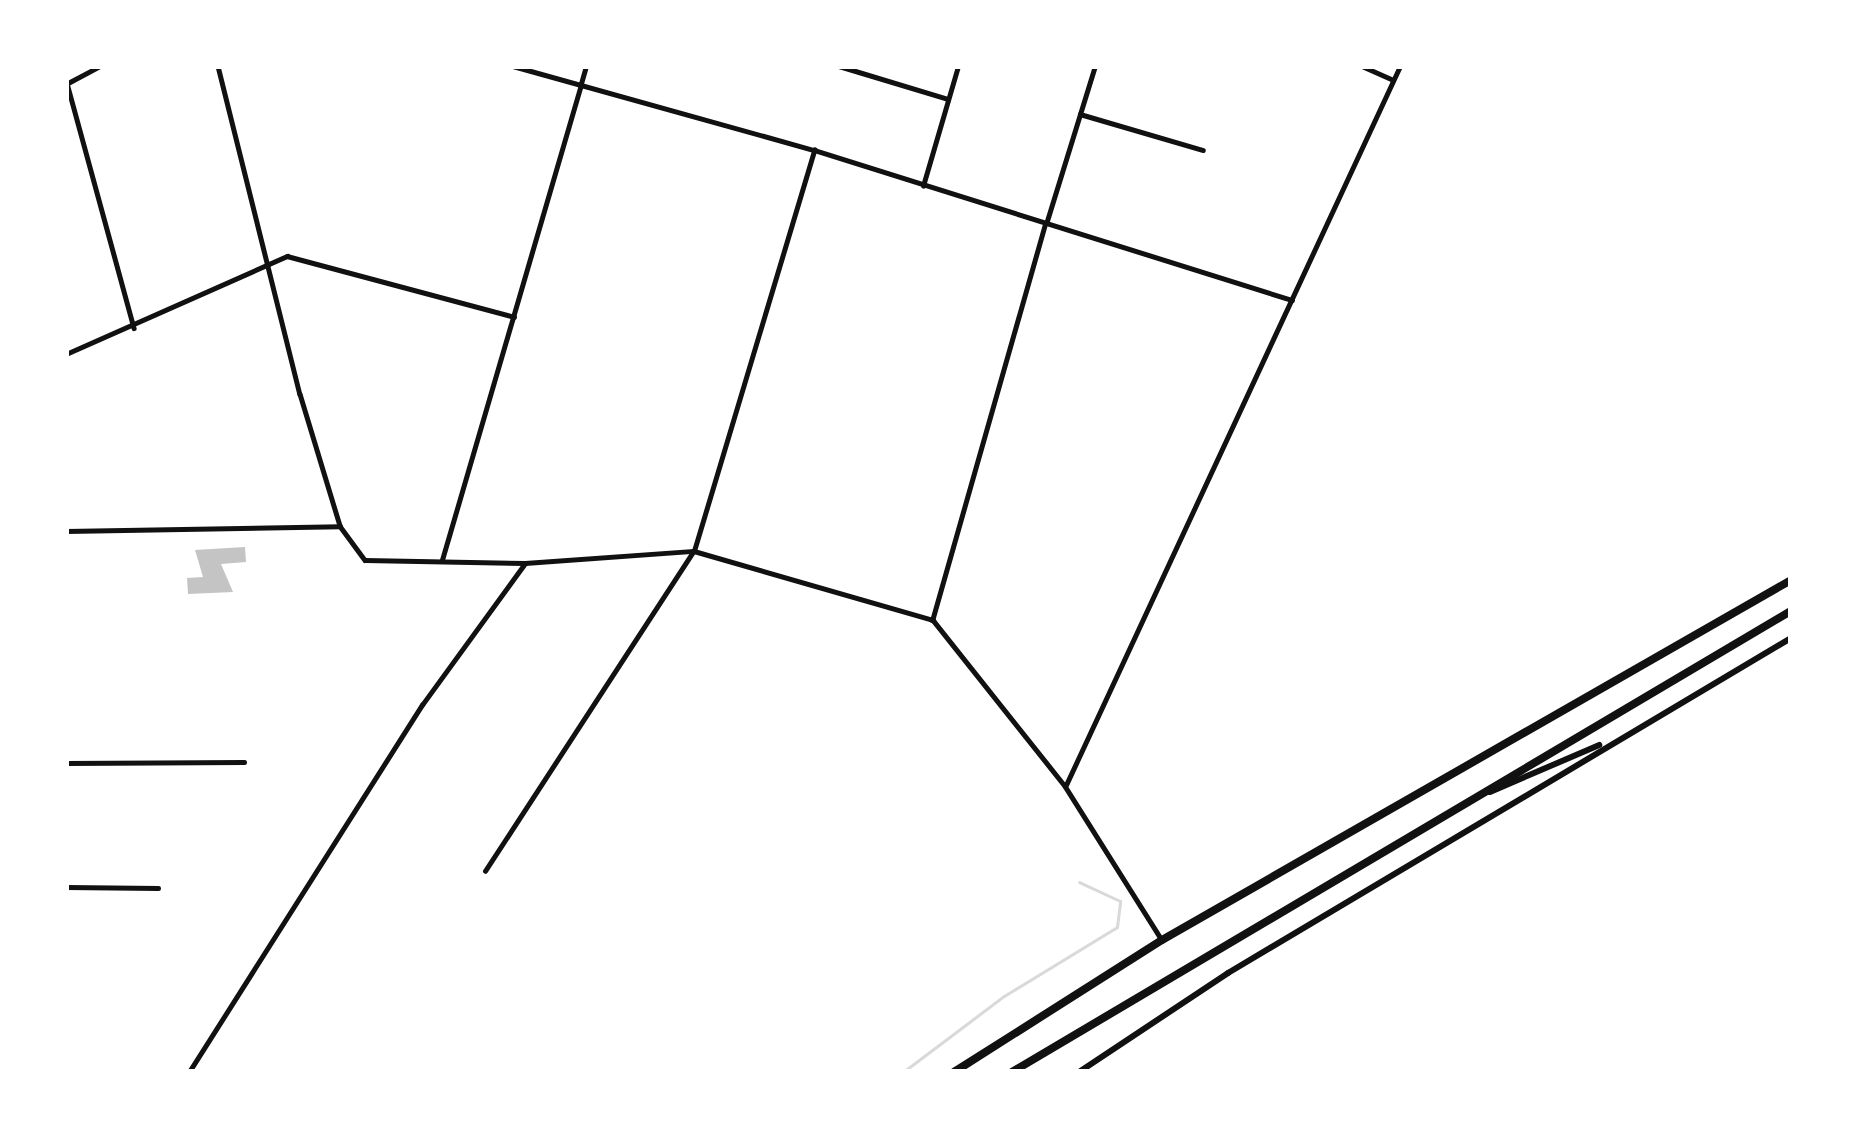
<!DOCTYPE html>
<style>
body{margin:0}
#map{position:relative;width:1857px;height:1138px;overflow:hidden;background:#fff;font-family:"PT Sans",sans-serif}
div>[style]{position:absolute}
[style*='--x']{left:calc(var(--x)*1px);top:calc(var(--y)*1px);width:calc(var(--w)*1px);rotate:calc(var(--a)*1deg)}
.stream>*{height:3px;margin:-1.5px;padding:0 1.5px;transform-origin:1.5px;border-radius:1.5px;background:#d9d9d9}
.building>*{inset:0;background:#c4c4c4}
.minor>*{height:4.5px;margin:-2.25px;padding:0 2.25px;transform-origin:2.25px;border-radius:2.25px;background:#111}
.tertiary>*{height:4.5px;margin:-2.25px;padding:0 2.25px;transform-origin:2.25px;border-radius:2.25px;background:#111}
.secondary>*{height:6px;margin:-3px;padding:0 3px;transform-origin:3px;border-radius:3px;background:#111}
.trunk>*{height:8px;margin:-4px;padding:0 4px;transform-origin:4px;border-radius:4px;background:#111}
span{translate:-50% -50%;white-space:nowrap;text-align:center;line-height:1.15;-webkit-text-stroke:9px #fff;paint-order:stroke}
.frame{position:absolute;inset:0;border:69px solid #fff;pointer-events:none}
</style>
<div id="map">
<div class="stream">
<div style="--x:903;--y:1072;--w:126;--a:-37"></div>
<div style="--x:1004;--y:996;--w:132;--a:-31.4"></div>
<div style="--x:1117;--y:927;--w:26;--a:-83"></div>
<div style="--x:1120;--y:901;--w:45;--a:-155.1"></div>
</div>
<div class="building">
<div style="clip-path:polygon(245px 547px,246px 562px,221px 564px,233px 592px,188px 594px,187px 578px,203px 577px,195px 550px)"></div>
</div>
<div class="minor">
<div style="--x:218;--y:66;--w:338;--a:76"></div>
<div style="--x:300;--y:394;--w:138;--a:73.1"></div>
<div style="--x:340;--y:526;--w:42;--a:53.7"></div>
<div style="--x:365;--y:560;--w:160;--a:1.1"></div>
<div style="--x:525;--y:563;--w:169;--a:-4.1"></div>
<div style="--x:694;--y:551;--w:249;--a:16.1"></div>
<div style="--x:839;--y:66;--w:114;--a:16.8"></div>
<div style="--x:1362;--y:66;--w:34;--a:24"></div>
<div style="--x:67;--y:83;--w:254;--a:74.7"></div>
<div style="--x:68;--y:83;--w:36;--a:-28"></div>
<div style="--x:1080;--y:114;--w:128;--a:16.3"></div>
<div style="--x:923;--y:186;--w:125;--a:-73.7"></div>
<div style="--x:1047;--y:221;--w:162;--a:-72.8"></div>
<div style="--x:66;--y:354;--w:242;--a:-23.9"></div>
<div style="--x:287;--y:256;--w:235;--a:15"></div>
<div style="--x:66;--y:531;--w:274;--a:-1"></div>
<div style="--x:442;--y:560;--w:493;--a:-73.7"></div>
<div style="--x:66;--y:763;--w:178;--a:-0.3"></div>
<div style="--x:485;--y:871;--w:382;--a:-56.9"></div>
<div style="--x:694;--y:551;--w:419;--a:-73.3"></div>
<div style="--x:66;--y:887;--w:92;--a:0.6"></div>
<div style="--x:189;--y:1072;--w:435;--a:-57.6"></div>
<div style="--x:422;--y:705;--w:175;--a:-54"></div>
</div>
<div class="tertiary">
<div style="--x:513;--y:66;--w:313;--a:15.6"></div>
<div style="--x:814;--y:150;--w:501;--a:17.42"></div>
<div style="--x:580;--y:87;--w:22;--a:-74"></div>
<div style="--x:1045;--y:226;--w:410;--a:105.9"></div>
<div style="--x:933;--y:620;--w:212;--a:51.5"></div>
<div style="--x:1065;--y:786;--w:182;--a:57.8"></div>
<div style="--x:1066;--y:785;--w:793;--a:-65.08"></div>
</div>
<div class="secondary">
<div style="--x:1490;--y:792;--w:119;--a:-23.3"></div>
<div style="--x:1079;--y:1072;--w:179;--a:-33.6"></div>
<div style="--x:1228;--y:973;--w:655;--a:-30.75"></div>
</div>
<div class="trunk">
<div style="--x:954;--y:1072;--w:246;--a:-32.4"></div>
<div style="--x:1162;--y:940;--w:725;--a:-29.78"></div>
<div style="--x:1012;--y:1072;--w:905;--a:-30.62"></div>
</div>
<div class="frame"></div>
</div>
